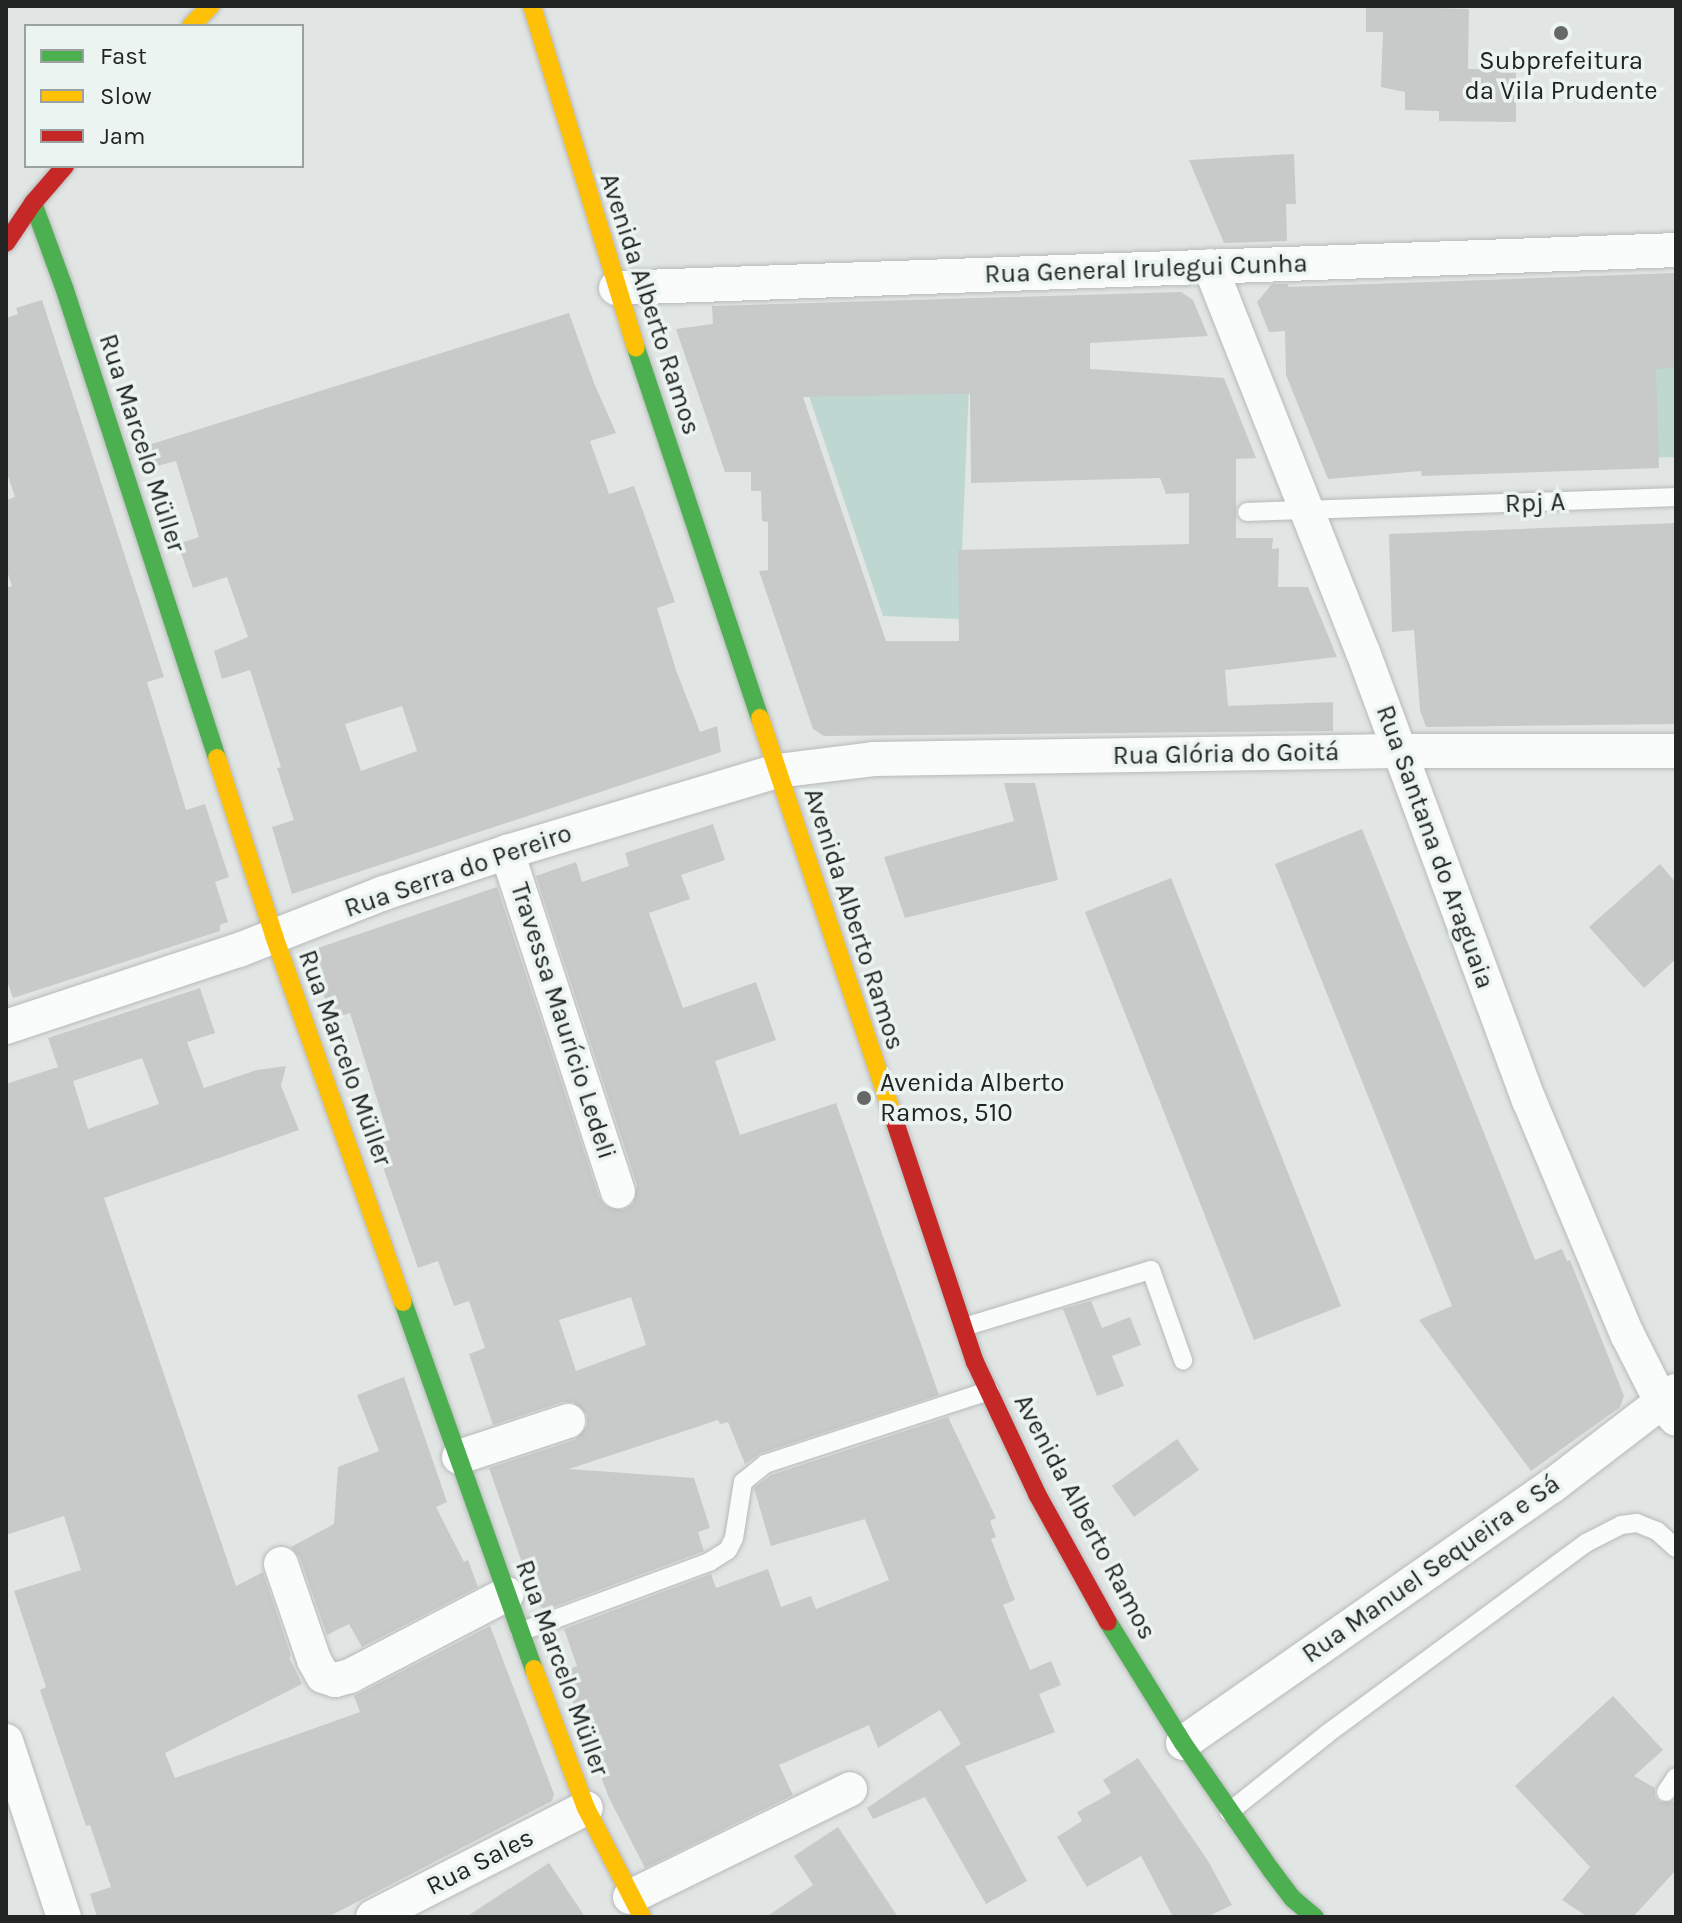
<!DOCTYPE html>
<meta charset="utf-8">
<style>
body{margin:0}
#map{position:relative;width:1682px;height:1923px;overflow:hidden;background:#e1e5e4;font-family:Karla,sans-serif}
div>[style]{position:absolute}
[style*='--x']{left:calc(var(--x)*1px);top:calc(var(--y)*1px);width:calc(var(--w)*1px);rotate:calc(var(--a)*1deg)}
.green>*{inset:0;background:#bed8d1}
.building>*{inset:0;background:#c7cac9}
.roads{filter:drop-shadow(0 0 2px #b7bab9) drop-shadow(0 0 2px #b7bab9)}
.lane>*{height:18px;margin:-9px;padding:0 9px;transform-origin:9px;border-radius:9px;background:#fafbfb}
.street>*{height:34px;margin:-17px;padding:0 17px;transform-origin:17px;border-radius:17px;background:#fafbfb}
.fast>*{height:18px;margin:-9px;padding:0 9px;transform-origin:9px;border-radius:9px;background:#4caf50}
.slow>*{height:18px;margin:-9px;padding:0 9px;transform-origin:9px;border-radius:9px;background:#ffc107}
.jam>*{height:18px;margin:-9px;padding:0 9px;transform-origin:9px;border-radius:9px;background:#c62828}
.dots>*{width:22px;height:22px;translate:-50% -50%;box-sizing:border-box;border:4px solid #ecf4f2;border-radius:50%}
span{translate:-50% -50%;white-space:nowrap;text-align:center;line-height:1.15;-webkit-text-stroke:7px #ecf4f2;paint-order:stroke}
.poi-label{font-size:26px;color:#222524}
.left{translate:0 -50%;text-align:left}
.street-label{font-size:26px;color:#222524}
.frame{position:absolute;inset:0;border:8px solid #222524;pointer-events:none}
.legend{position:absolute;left:24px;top:24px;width:280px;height:144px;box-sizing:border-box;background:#ecf4f2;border:2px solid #9ba1a0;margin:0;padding:10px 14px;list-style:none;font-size:24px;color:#222524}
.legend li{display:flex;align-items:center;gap:16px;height:40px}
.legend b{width:40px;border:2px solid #9ba1a0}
</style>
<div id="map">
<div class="green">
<div style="clip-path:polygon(1642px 364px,1676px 364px,1676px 457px,1642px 458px)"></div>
<div style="clip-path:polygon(969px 387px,959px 619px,883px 616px,809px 396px)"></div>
</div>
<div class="building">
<div style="clip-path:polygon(1366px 6px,1469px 9px,1468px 69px,1516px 69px,1516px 122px,1439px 121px,1439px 111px,1405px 110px,1405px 92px,1381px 87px,1383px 32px,1366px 32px)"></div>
<div style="clip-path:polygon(1294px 154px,1296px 204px,1286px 204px,1287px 241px,1224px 243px,1189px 160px)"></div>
<div style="clip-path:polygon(1676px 273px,1676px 368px,1656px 369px,1659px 468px,1422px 476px,1421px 471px,1328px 479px,1286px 375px,1285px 331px,1269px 332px,1257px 302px,1272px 284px,1288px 284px,1288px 287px)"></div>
<div style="clip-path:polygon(evenodd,1181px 292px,1193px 300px,1208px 336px,1090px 343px,1090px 369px,1224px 378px,1256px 458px,1236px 459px,1236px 538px,1273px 538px,1272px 549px,1279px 548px,1278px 587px,1308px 587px,1337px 657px,1225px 670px,1228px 706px,1333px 702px,1333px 731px,824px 736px,813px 729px,759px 571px,768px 570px,768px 522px,762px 521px,761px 491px,751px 491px,751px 472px,725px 472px,676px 329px,713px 324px,712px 306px,1181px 292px,945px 394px,970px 394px,971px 483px,1160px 478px,1166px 494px,1189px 493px,1189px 544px,958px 550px,959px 641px,886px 641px,803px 397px,945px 394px)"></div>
<div style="clip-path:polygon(42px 300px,164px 677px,147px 682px,186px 810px,205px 804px,229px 877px,215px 882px,228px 922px,220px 925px,220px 931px,13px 998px,6px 978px,6px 588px,12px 586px,6px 568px,6px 500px,15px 497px,6px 470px,6px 318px,18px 314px,16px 308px)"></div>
<div style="clip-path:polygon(evenodd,569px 313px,594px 383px,616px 433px,590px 441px,609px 494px,634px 486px,675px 602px,657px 608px,676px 670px,700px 732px,717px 726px,721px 752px,292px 894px,272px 827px,294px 820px,277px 768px,281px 767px,250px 670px,222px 679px,214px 651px,248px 637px,227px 577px,193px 588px,178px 544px,199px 537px,176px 461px,149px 468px,142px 447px,569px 313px,402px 706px,417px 751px,361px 771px,345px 724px,402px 706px)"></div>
<div style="clip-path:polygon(1676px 523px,1676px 724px,1426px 727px,1420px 710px,1414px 630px,1392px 632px,1389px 534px)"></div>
<div style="clip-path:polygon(1004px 783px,1035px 783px,1058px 880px,905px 918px,884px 857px,1014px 821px)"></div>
<div style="clip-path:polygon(evenodd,713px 824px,725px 860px,681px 875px,690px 899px,649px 913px,683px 1008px,756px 982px,776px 1040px,715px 1061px,740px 1135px,836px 1103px,939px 1395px,761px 1453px,745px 1464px,728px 1422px,720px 1424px,718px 1420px,569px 1469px,694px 1478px,710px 1528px,698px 1532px,704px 1551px,545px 1610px,536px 1603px,489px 1468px,575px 1440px,587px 1426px,587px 1414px,573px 1402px,562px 1402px,493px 1425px,469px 1354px,485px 1348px,469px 1301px,454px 1306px,438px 1261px,418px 1268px,375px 1144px,390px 1140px,350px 1013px,332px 1019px,311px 959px,315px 949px,497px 887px,599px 1197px,605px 1206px,623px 1210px,633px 1204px,637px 1185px,536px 876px,576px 862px,582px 882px,629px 866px,625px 853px,713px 824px,631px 1297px,646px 1345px,576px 1371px,559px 1320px,631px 1297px)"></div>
<div style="clip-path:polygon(1362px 829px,1535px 1260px,1562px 1249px,1567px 1261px,1570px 1260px,1624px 1396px,1620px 1407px,1531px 1471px,1419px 1320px,1452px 1306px,1275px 864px)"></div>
<div style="clip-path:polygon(1660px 864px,1676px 883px,1676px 959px,1644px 988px,1589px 927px)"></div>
<div style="clip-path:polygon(1171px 878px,1341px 1306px,1254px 1340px,1085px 912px)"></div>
<div style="clip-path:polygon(evenodd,200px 988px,215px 1033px,187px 1042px,204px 1088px,257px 1070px,286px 1066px,281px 1086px,299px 1130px,104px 1198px,236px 1586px,263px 1572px,291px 1656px,289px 1657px,302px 1684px,165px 1753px,175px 1778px,360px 1712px,354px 1696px,490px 1626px,554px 1794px,552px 1801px,328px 1917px,97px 1917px,90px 1894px,111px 1887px,90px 1825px,86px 1826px,40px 1690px,46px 1687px,14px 1591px,81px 1570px,64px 1516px,6px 1535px,6px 1084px,58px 1067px,48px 1038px,200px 988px,142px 1058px,159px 1104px,88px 1129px,73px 1081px,142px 1058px)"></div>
<div style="clip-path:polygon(1091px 1301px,1102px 1328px,1130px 1317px,1141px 1345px,1112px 1356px,1124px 1386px,1097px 1396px,1063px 1309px)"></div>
<div style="clip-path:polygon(404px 1377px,447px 1502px,436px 1507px,464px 1562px,468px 1560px,478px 1587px,362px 1647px,349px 1624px,327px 1635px,300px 1558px,291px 1547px,334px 1524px,338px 1467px,379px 1451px,357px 1395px)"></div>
<div style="clip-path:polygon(948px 1417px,996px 1518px,990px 1521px,996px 1537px,991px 1539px,1015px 1600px,1003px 1605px,1030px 1670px,1051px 1661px,1061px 1685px,1039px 1694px,1055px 1732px,965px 1766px,1027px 1881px,986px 1904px,925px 1797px,873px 1819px,867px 1808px,961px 1744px,940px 1710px,878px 1748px,869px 1725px,779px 1765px,793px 1795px,645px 1868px,609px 1798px,562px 1672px,577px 1666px,564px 1629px,711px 1574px,716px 1588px,768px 1569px,781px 1607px,811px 1596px,816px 1609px,889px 1580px,865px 1519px,771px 1546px,754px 1488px,771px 1475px)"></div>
<div style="clip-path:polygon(1177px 1439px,1199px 1470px,1134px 1517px,1112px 1486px)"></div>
<div style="clip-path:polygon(1613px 1696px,1663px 1750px,1634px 1776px,1655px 1788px,1655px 1797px,1660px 1802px,1676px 1801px,1676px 1870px,1633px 1917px,1588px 1917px,1562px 1900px,1590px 1867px,1515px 1786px)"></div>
<div style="clip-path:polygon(1138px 1758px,1208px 1861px,1232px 1905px,1207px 1917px,1173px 1917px,1141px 1856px,1087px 1887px,1057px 1837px,1082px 1821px,1077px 1812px,1111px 1793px,1103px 1780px)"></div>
<div style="clip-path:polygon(838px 1827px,898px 1917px,766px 1917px,813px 1885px,794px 1856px)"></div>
<div style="clip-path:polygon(549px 1863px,585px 1917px,466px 1917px)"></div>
</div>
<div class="roads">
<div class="lane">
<div style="--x:1247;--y:512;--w:429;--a:-2"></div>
<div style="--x:964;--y:1327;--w:195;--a:-17"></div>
<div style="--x:1151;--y:1270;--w:96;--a:70.4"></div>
<div style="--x:520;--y:1632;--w:202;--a:-20.3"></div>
<div style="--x:709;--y:1562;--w:22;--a:-32"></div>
<div style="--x:728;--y:1550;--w:13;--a:-63"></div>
<div style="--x:734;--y:1538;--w:57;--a:-80.9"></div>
<div style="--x:743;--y:1482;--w:28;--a:-39"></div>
<div style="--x:765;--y:1464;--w:236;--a:-18.1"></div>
<div style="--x:1666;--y:1792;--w:18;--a:-56"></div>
<div style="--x:1229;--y:1812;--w:125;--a:-38.5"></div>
<div style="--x:1327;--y:1734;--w:322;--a:-36.4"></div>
<div style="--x:1586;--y:1543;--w:39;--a:-27"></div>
<div style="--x:1621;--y:1525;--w:16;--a:-7"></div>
<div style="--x:1637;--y:1523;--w:22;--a:22"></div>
<div style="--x:1657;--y:1531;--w:25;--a:42"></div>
</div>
<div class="street">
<div style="--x:1210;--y:266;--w:415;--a:68.4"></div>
<div style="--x:1363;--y:652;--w:478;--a:69.7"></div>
<div style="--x:1529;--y:1100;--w:254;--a:67.3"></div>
<div style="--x:1627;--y:1334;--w:75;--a:63.1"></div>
<div style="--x:1661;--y:1401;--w:23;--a:50"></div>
<div style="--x:616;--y:288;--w:1061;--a:-2.05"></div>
<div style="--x:507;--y:852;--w:357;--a:71.9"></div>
<div style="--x:6;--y:1027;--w:245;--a:-18.3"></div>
<div style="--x:239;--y:950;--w:156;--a:-21.5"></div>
<div style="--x:384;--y:893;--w:130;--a:-18.4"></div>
<div style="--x:507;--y:852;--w:282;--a:-16.7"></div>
<div style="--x:777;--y:771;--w:97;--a:-7.1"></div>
<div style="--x:873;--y:759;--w:527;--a:-0.87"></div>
<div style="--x:1400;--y:751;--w:276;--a:0"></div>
<div style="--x:459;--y:1457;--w:115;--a:-18.3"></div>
<div style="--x:281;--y:1564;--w:102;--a:71"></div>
<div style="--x:314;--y:1660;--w:18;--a:61"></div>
<div style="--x:323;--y:1676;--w:13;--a:18"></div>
<div style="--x:335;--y:1680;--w:16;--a:-15"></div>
<div style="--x:350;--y:1676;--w:177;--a:-27.6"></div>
<div style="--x:6;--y:1741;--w:185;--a:71.8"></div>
<div style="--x:1183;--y:1743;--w:450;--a:-34.9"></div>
<div style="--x:1552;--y:1486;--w:156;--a:-37.5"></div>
<div style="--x:630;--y:1897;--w:245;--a:-26.1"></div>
<div style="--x:373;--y:1917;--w:239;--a:-27.1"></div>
</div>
<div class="fast">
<div style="--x:33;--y:203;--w:93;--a:69.8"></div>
<div style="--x:65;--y:290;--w:492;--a:72"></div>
<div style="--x:636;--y:348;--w:390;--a:71.5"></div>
<div style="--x:403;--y:1302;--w:390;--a:70.4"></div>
<div style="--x:1108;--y:1622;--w:142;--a:58.2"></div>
<div style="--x:1183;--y:1743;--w:155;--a:55.3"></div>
<div style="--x:1271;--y:1870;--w:35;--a:53"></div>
<div style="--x:1292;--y:1898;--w:30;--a:40"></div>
</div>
<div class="slow">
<div style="--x:532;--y:6;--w:357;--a:73.1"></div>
<div style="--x:191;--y:26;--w:28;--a:-46"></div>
<div style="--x:760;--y:718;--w:426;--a:71.5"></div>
<div style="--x:217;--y:758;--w:187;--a:72.2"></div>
<div style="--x:274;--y:936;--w:388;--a:70.6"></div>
<div style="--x:534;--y:1669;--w:148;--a:69.5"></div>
<div style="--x:586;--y:1808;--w:123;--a:62.8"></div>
</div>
<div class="jam">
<div style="--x:6;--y:243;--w:48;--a:-56"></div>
<div style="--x:33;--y:203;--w:49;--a:-49.1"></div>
<div style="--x:895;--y:1122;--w:253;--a:71.6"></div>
<div style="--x:975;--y:1362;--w:146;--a:64.8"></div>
<div style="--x:1037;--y:1494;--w:146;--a:61"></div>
</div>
</div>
<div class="dots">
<div style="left:1561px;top:33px;background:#656867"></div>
<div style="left:864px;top:1098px;background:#656867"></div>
</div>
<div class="poi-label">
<span style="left:1561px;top:76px">Subprefeitura<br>da Vila Prudente</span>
<span class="left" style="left:880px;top:1098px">Avenida Alberto<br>Ramos, 510</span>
</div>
<div class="street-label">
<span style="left:1146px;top:269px;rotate:-2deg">Rua General Irulegui Cunha</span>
<span style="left:650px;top:304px;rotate:72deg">Avenida Alberto Ramos</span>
<span style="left:142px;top:443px;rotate:72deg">Rua Marcelo Müller</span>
<span style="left:1535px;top:503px;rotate:-2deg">Rpj A</span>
<span style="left:1226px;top:754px;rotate:-1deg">Rua Glória do Goitá</span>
<span style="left:1435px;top:847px;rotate:70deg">Rua Santana do Araguaia</span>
<span style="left:458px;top:871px;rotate:-19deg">Rua Serra do Pereiro</span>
<span style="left:854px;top:919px;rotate:72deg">Avenida Alberto Ramos</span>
<span style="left:563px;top:1021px;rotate:72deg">Travessa Maurício Ledeli</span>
<span style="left:345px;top:1058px;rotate:70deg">Rua Marcelo Müller</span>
<span style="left:1085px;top:1517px;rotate:62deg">Avenida Alberto Ramos</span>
<span style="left:1431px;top:1569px;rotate:-35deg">Rua Manuel Sequeira e Sá</span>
<span style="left:562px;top:1668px;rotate:70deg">Rua Marcelo Müller</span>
<span style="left:480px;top:1862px;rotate:-27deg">Rua Sales</span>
</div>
<div class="frame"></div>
<ul class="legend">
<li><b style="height:10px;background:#4caf50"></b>Fast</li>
<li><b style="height:10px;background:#ffc107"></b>Slow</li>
<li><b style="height:10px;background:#c62828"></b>Jam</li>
</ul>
</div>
